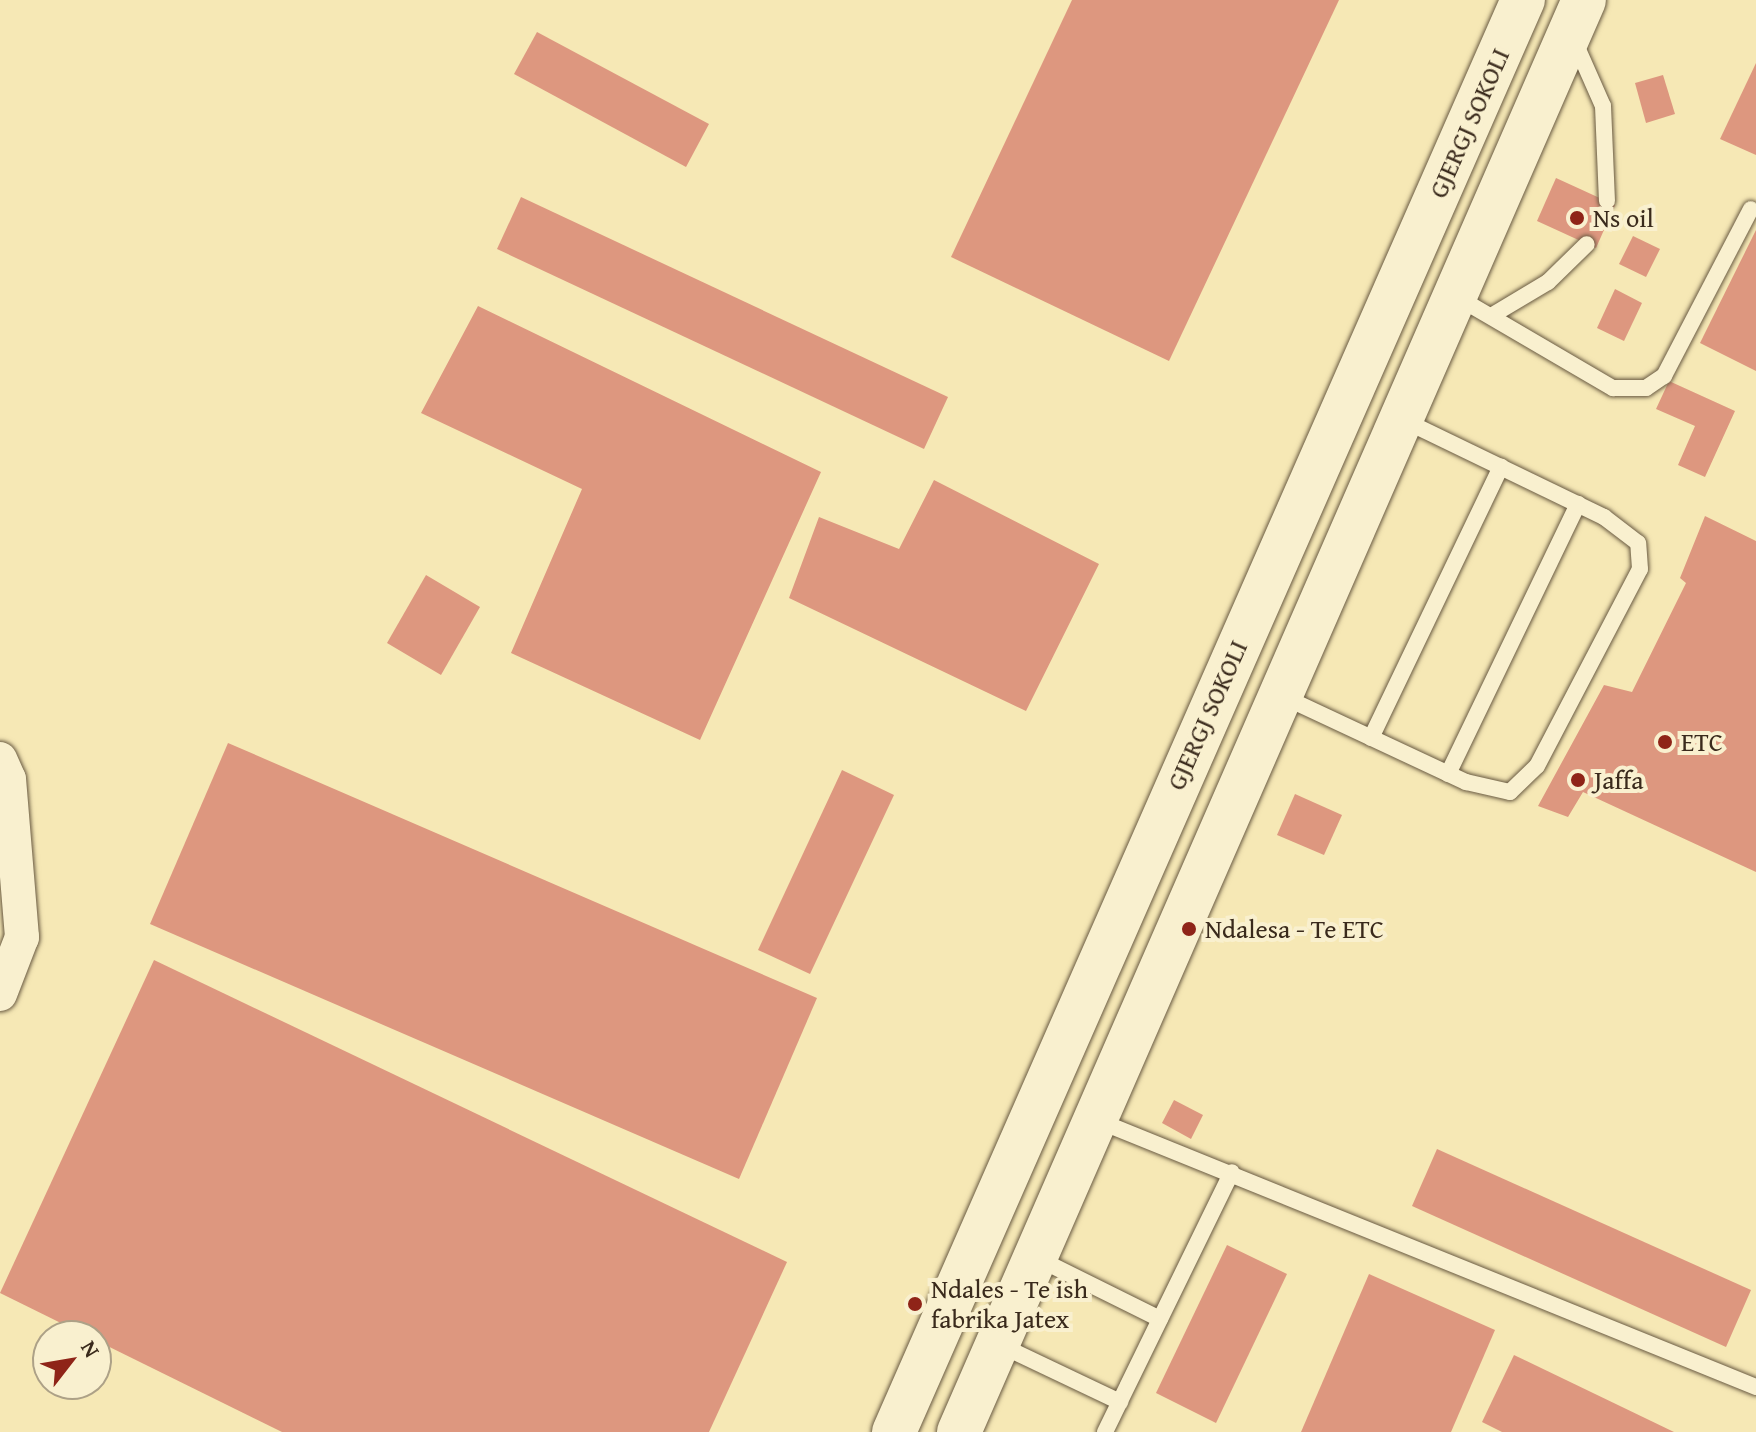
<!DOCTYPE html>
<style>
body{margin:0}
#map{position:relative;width:1756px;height:1432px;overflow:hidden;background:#f6e8b5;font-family:"Gentium Book Plus",serif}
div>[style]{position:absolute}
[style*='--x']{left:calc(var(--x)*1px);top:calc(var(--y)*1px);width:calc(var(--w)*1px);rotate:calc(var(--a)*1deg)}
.building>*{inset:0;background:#dd977f}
.roads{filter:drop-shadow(0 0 2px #695a42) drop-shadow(0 0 2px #695a42)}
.service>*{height:16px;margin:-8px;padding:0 8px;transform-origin:8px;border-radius:8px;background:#f9f0cf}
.minor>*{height:34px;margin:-17px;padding:0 17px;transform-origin:17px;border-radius:17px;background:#f9f0cf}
.secondary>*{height:44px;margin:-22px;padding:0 22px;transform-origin:22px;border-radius:22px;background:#f9f0cf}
.dots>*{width:22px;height:22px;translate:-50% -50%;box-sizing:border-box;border:4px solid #f9f0cf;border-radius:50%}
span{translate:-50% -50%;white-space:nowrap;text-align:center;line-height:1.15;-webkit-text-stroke:8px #f9f0cf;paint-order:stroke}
.street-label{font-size:26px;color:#3a2a1c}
.poi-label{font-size:26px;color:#3a2a1c}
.left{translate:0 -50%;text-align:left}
.north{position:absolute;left:32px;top:1320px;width:80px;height:80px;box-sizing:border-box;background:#f9f0cf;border:2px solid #ada187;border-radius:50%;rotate:59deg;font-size:22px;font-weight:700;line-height:32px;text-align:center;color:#3a2a1c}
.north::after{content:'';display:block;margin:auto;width:28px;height:36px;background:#8f2418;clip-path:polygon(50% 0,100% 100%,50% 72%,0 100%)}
</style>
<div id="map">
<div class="building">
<div style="clip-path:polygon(1072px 0,1339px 0,1169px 361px,951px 257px)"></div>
<div style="clip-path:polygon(537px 32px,709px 124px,686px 167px,514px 74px)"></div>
<div style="clip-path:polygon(1756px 63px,1756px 155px,1720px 139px)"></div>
<div style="clip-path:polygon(1663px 75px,1675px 114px,1646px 123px,1635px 83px)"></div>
<div style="clip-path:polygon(1556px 178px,1615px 205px,1596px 248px,1537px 221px)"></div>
<div style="clip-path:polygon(521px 197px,948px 397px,924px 449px,497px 249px)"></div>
<div style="clip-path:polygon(1756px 230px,1756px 371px,1700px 343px)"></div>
<div style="clip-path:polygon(1633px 236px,1660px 249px,1646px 277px,1619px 264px)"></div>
<div style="clip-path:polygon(1615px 289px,1642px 303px,1624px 341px,1597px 328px)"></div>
<div style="clip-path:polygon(478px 306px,821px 472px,700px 740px,511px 653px,582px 489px,421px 413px)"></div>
<div style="clip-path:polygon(1669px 381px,1735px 411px,1705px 477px,1678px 465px,1695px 426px,1656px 409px)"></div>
<div style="clip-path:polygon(934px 480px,1099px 564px,1026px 711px,789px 598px,819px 517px,899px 549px)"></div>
<div style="clip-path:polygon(1705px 516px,1756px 541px,1756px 872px,1583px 792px,1568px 817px,1538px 806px,1604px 685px,1632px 692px,1686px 583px,1680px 578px)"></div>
<div style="clip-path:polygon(426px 575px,480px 607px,441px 675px,387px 643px)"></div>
<div style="clip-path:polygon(228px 743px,817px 998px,739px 1179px,150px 924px)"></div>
<div style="clip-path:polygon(842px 770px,894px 795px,810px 974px,758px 950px)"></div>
<div style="clip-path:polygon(1295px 794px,1342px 815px,1324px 855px,1277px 835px)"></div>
<div style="clip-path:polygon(154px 960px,787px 1262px,709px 1432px,282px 1432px,0 1293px)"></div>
<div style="clip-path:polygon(1174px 1100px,1203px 1115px,1191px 1139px,1162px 1123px)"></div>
<div style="clip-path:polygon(1437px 1149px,1751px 1290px,1726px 1347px,1412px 1206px)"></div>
<div style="clip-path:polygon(1227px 1245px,1287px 1274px,1216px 1423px,1156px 1393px)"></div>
<div style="clip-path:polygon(1369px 1274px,1495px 1330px,1451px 1432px,1301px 1432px)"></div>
<div style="clip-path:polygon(1514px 1355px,1674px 1432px,1502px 1432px,1482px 1422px)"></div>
</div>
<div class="roads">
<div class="service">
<div style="--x:1573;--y:38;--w:74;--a:66.2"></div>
<div style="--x:1603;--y:106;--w:95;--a:87.6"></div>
<div style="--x:1457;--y:297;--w:181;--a:30.3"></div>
<div style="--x:1613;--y:388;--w:33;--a:0"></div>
<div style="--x:1646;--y:388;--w:22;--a:-34"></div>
<div style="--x:1664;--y:376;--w:188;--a:-62.5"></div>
<div style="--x:1491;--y:316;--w:66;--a:-30.8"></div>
<div style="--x:1548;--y:282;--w:54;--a:-44.3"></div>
<div style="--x:1282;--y:696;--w:203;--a:25.1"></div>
<div style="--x:1466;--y:782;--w:45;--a:12.8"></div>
<div style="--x:1510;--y:792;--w:37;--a:-44"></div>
<div style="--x:1537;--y:766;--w:222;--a:-62.4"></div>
<div style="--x:1640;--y:569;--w:26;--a:-94"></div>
<div style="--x:1638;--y:543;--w:43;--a:-142.6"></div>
<div style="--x:1604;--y:517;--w:223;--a:-154.2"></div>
<div style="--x:1371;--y:738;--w:301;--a:-64.4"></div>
<div style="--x:1448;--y:774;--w:300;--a:-64.3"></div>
<div style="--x:1099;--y:1121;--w:709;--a:22.04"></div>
<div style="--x:1039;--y:1259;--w:135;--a:26.4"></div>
<div style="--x:1000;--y:1345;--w:133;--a:25.4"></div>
<div style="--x:1105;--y:1432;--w:289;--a:-64"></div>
</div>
<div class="minor">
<div style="--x:0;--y:759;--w:22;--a:66"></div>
<div style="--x:9;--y:779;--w:159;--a:85.3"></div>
<div style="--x:22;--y:937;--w:61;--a:111.1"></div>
</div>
<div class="secondary">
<div style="--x:894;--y:1432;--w:1564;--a:-66.29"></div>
<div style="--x:959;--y:1432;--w:1562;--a:-66.42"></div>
</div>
</div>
<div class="dots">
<div style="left:1577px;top:218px;background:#8f2418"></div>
<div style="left:1665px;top:742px;background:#8f2418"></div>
<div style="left:1578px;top:780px;background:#8f2418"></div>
<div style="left:1189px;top:929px;background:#8f2418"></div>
<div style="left:915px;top:1304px;background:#8f2418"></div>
</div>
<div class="street-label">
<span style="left:1469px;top:123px;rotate:-66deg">GJERGJ SOKOLI</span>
<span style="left:1207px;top:715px;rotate:-66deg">GJERGJ SOKOLI</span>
</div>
<div class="poi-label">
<span class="left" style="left:1593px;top:218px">Ns oil</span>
<span class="left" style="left:1681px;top:742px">ETC</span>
<span class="left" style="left:1594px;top:780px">Jaffa</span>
<span class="left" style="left:1205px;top:929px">Ndalesa - Te ETC</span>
<span class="left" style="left:931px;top:1304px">Ndales - Te ish<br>fabrika Jatex</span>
</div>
<div class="north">N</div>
</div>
